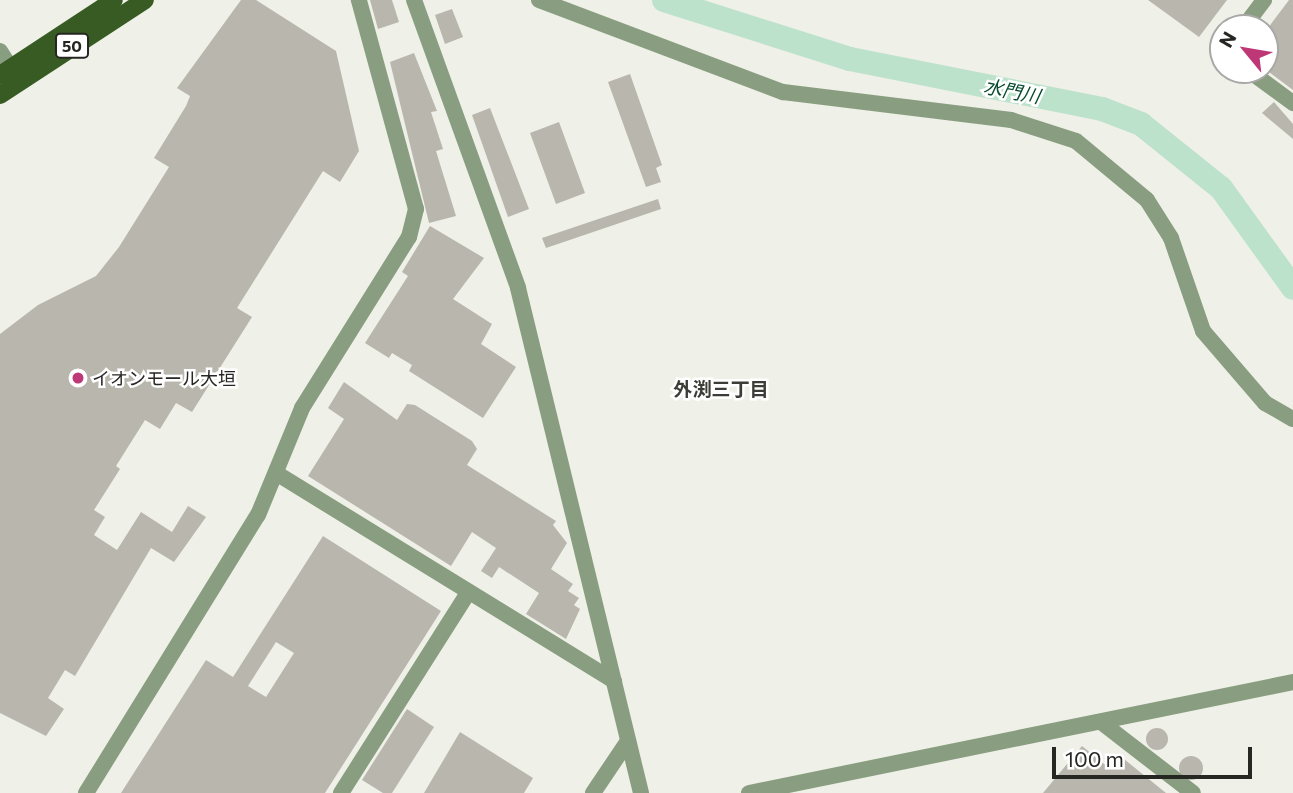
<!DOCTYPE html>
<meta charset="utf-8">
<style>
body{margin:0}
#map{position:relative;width:1293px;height:793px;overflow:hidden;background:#eff0e7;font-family:Commissioner,"Noto Sans JP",sans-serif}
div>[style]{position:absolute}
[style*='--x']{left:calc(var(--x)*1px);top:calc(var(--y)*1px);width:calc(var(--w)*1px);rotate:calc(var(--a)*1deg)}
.river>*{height:24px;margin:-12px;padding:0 12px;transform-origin:12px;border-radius:12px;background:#bce2cb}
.building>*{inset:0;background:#b9b6ae}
.round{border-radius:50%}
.minor>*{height:16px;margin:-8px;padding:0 8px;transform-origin:8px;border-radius:8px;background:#899e80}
.major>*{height:18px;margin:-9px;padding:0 9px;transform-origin:9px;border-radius:9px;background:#375b23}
.dots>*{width:19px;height:19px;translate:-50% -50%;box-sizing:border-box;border:4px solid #fff;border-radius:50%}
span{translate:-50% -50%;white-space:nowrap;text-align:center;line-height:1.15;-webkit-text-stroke:5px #fff;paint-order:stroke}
.shield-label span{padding:2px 5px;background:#fff;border:2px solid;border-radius:5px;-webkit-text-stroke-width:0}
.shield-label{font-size:16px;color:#262623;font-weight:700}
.poi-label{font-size:18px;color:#262623}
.left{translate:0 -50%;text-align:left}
.water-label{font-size:19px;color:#094c30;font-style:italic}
.neighbourhood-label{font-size:19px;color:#3c3d36;font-weight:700}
.north{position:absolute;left:1209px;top:14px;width:70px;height:70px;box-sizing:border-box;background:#fff;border:2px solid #a8a8a7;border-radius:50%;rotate:300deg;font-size:19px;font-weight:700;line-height:28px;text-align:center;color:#262623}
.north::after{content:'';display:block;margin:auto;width:24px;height:32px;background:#be3776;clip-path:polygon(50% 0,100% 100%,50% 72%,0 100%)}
.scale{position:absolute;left:1052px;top:747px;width:200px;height:32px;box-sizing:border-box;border:4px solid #262623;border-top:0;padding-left:9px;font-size:21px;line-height:24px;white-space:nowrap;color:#262623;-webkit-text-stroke:5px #fff;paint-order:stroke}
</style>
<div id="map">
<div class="river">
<div style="--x:664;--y:0;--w:195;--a:17.6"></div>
<div style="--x:850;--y:59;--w:257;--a:11.2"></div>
<div style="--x:1102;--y:109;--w:42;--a:21"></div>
<div style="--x:1141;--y:124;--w:102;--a:38.7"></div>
<div style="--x:1221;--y:188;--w:123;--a:54.2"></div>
</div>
<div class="building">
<div style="clip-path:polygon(241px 0,256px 0,336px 51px,359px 151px,340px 182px,323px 171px,237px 308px,252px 317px,192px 412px,176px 403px,160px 429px,145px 420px,116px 466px,120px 469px,94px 510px,105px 517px,94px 535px,117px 550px,141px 512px,172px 532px,188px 506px,206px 517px,174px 562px,151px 548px,75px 676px,65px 670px,48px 698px,64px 709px,46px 736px,0 713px,0 334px,38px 305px,96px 276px,119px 247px,169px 167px,154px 158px,186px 106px,190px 96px,177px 88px)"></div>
<div style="clip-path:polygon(370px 0,392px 0,399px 22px,378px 29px)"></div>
<div style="clip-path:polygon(1148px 0,1227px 0,1199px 37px)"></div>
<div style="clip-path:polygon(1289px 0,1293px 0,1293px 90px,1265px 69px,1265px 32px)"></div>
<div style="clip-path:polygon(452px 9px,463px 37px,445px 44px,435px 15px)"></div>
<div style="clip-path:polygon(414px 53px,437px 111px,431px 112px,443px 149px,436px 151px,456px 216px,429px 223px,390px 62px)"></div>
<div style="clip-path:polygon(630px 74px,662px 165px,656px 168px,661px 182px,646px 187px,608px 82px)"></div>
<div style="clip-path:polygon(1274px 102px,1293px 124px,1293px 139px,1262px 113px)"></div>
<div style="clip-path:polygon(490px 108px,529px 209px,508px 217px,472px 115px)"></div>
<div style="clip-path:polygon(559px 122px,585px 193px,556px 204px,530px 133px)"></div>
<div style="clip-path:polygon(658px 199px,661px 209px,546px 248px,542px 238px)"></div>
<div style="clip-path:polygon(430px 226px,484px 258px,453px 299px,492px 324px,481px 344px,516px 367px,483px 418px,409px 371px,412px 365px,392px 353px,389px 358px,365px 343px,408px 276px,402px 272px)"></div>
<div style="clip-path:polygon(344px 382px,397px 420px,407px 404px,415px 405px,472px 441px,477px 449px,467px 465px,556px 521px,553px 525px,567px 543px,551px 569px,573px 584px,568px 591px,579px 598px,574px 605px,580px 609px,566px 639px,526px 614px,539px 593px,499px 567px,492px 578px,481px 571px,496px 548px,472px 532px,451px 566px,308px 476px,344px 419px,328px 408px)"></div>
<div style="clip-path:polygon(evenodd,323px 536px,441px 611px,325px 793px,121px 793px,206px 660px,233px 677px,323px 536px,276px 642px,294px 653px,266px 697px,248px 686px,276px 642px)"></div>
<div style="clip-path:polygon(407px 709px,434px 727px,392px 793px,383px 793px,362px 780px)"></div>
<div class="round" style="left:1146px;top:728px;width:22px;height:22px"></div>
<div style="clip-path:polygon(460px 732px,533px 778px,524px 793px,424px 793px)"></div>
<div style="clip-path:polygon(1082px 746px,1109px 768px,1119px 755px,1166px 793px,1043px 793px)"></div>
<div class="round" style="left:1179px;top:756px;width:24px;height:24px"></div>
</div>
<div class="minor">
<div style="--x:414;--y:0;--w:306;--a:70.1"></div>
<div style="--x:518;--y:288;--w:520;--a:76.31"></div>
<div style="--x:539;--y:0;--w:261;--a:20.7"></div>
<div style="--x:783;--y:92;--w:230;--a:7"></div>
<div style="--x:1011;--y:120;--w:68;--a:17.9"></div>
<div style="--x:1076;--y:141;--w:92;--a:39.7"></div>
<div style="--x:1147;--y:200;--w:45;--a:57.7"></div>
<div style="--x:1171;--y:238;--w:98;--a:71"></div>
<div style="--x:1203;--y:331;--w:95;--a:49.3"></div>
<div style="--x:1265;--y:403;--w:32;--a:30"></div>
<div style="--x:1243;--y:28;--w:35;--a:-53"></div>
<div style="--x:0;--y:51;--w:19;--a:58"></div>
<div style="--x:1248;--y:70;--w:56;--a:36.3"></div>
<div style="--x:276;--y:473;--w:397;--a:31.6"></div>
<div style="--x:1101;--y:722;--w:116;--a:37.7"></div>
<div style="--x:86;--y:793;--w:327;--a:-58.3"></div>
<div style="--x:258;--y:515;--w:116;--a:-67.6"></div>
<div style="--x:302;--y:408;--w:202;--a:-58"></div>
<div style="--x:409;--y:237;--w:29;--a:-76"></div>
<div style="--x:416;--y:209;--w:217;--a:-105.3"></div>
<div style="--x:341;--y:793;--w:237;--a:-57.6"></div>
<div style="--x:593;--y:793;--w:63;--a:-56.1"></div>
<div style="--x:749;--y:793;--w:555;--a:-11.53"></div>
</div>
<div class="major">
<div style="--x:0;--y:75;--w:136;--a:-33.3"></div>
<div style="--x:0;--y:95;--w:173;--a:-33.2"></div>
</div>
<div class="dots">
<div style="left:78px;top:378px;background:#be3776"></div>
</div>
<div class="shield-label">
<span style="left:72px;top:46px">50</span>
</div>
<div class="poi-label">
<span class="left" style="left:92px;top:378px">イオンモール大垣</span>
</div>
<div class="water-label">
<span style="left:1012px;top:91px;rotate:11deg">水門川</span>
</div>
<div class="neighbourhood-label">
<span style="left:721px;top:389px">外渕三丁目</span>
</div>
<div class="north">N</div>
<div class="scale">100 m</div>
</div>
